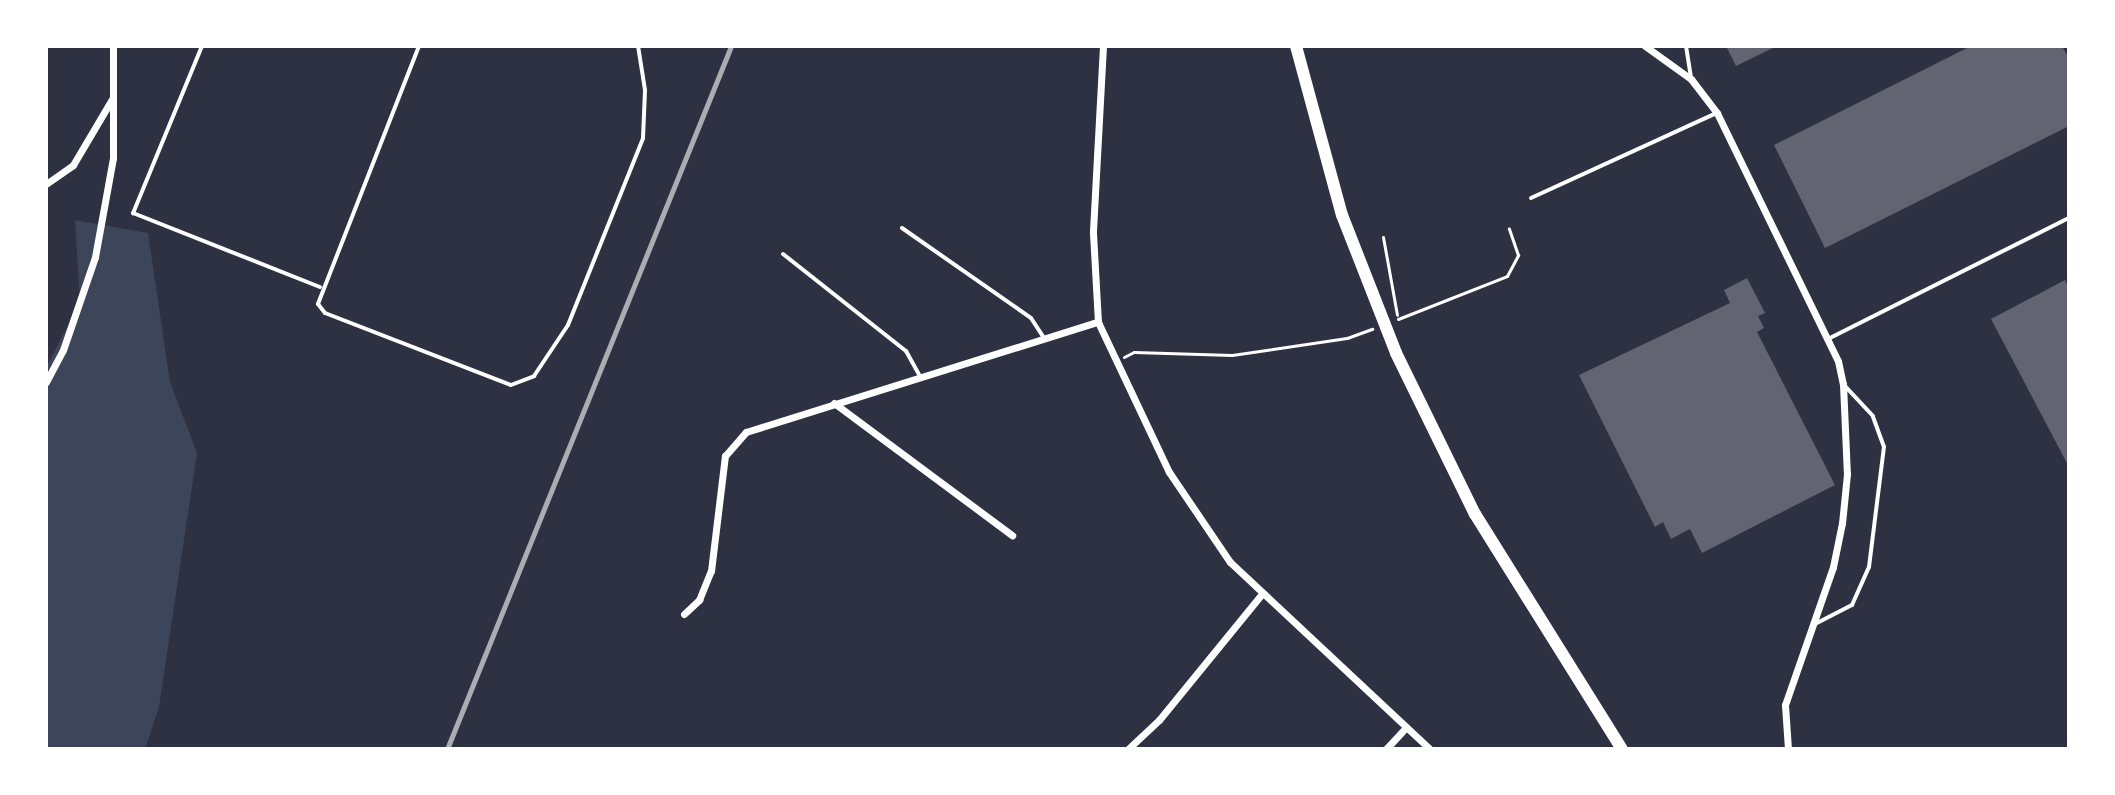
<!DOCTYPE html>
<style>
body{margin:0}
#map{position:relative;width:2115px;height:795px;overflow:hidden;background:#2d3142;font-family:"DejaVu Sans",sans-serif}
div>[style]{position:absolute}
[style*='--x']{left:calc(var(--x)*1px);top:calc(var(--y)*1px);width:calc(var(--w)*1px);rotate:calc(var(--a)*1deg)}
.green>*{inset:0;background:#3c4559}
.building>*{inset:0;background:#626471}
.path>*{height:3px;margin:-1.5px;padding:0 1.5px;transform-origin:1.5px;border-radius:1.5px;background:#fff}
.service>*{height:4px;margin:-2px;padding:0 2px;transform-origin:2px;border-radius:2px;background:#fff}
.minor>*{height:7px;margin:-3.5px;padding:0 3.5px;transform-origin:3.5px;border-radius:3.5px;background:#fff}
.primary>*{height:12px;margin:-6px;padding:0 6px;transform-origin:6px;border-radius:6px;background:#fff}
.rail>*{height:5px;margin:-2.5px;padding:0 2.5px;transform-origin:2.5px;border-radius:2.5px;background:#abadb3}
span{translate:-50% -50%;white-space:nowrap;text-align:center;line-height:1.15;-webkit-text-stroke:6px #fff;paint-order:stroke}
.frame{position:absolute;inset:0;border:48px solid #fff;pointer-events:none}
</style>
<div id="map">
<div class="green">
<div style="clip-path:polygon(75px 220px,148px 233px,170px 382px,197px 453px,159px 707px,145px 749px,46px 749px,46px 368px,80px 301px)"></div>
</div>
<div class="building">
<div style="clip-path:polygon(1726px 46px,1777px 46px,1736px 66px)"></div>
<div style="clip-path:polygon(1971px 46px,2062px 46px,2069px 59px,2069px 126px,1825px 248px,1774px 145px)"></div>
<div style="clip-path:polygon(1747px 278px,1765px 313px,1758px 316px,1764px 328px,1757px 332px,1835px 485px,1702px 553px,1690px 529px,1671px 539px,1663px 522px,1655px 527px,1579px 375px,1730px 303px,1724px 290px)"></div>
<div style="clip-path:polygon(2065px 280px,2069px 288px,2069px 467px,1991px 319px)"></div>
</div>
<div class="path">
<div style="--x:1383;--y:237;--w:79;--a:79.8"></div>
<div style="--x:1398;--y:319;--w:117;--a:-21.5"></div>
<div style="--x:1507;--y:276;--w:24;--a:-62"></div>
<div style="--x:1518;--y:255;--w:28;--a:-109"></div>
<div style="--x:1124;--y:357;--w:11;--a:-27"></div>
<div style="--x:1134;--y:352;--w:98;--a:1.8"></div>
<div style="--x:1232;--y:355;--w:116;--a:-8.4"></div>
<div style="--x:1347;--y:338;--w:27;--a:-20"></div>
</div>
<div class="service">
<div style="--x:202;--y:46;--w:181;--a:112.4"></div>
<div style="--x:133;--y:213;--w:201;--a:21.6"></div>
<div style="--x:419;--y:46;--w:277;--a:111.4"></div>
<div style="--x:318;--y:304;--w:11;--a:52"></div>
<div style="--x:325;--y:313;--w:199;--a:21.2"></div>
<div style="--x:511;--y:385;--w:25;--a:-21"></div>
<div style="--x:534;--y:376;--w:61;--a:-56.3"></div>
<div style="--x:568;--y:325;--w:201;--a:-68.1"></div>
<div style="--x:643;--y:138;--w:48;--a:-87.6"></div>
<div style="--x:645;--y:90;--w:45;--a:-99"></div>
<div style="--x:1686;--y:46;--w:30;--a:81"></div>
<div style="--x:1531;--y:198;--w:205;--a:-24.6"></div>
<div style="--x:902;--y:228;--w:157;--a:34.9"></div>
<div style="--x:1031;--y:318;--w:24;--a:57"></div>
<div style="--x:783;--y:254;--w:157;--a:38.3"></div>
<div style="--x:906;--y:351;--w:29;--a:61"></div>
<div style="--x:1828;--y:339;--w:270;--a:-26.7"></div>
<div style="--x:1815;--y:624;--w:42;--a:-27.2"></div>
<div style="--x:1852;--y:605;--w:42;--a:-65.9"></div>
<div style="--x:1869;--y:567;--w:121;--a:-82.9"></div>
<div style="--x:1884;--y:447;--w:33;--a:-110"></div>
<div style="--x:1873;--y:416;--w:41;--a:-133"></div>
</div>
<div class="minor">
<div style="--x:1103;--y:46;--w:187;--a:93.1"></div>
<div style="--x:1093;--y:233;--w:89;--a:86.8"></div>
<div style="--x:1098;--y:322;--w:166;--a:64.7"></div>
<div style="--x:1169;--y:472;--w:109;--a:55.9"></div>
<div style="--x:1230;--y:562;--w:274;--a:43.1"></div>
<div style="--x:1645;--y:46;--w:57;--a:35.7"></div>
<div style="--x:1691;--y:79;--w:43;--a:52.6"></div>
<div style="--x:1717;--y:113;--w:276;--a:64"></div>
<div style="--x:1838;--y:361;--w:24;--a:78"></div>
<div style="--x:1843;--y:384;--w:90;--a:87.5"></div>
<div style="--x:1847;--y:474;--w:49;--a:95.8"></div>
<div style="--x:1842;--y:523;--w:45;--a:101.6"></div>
<div style="--x:1833;--y:567;--w:146;--a:109.2"></div>
<div style="--x:1785;--y:705;--w:44;--a:86.1"></div>
<div style="--x:46;--y:184;--w:33;--a:-35"></div>
<div style="--x:73;--y:165;--w:77;--a:-59.4"></div>
<div style="--x:46;--y:382;--w:36;--a:-62"></div>
<div style="--x:63;--y:350;--w:98;--a:-71"></div>
<div style="--x:95;--y:257;--w:101;--a:-79.7"></div>
<div style="--x:113;--y:158;--w:112;--a:-90"></div>
<div style="--x:834;--y:403;--w:222;--a:36.6"></div>
<div style="--x:684;--y:614;--w:21;--a:-43"></div>
<div style="--x:699;--y:600;--w:31;--a:-68"></div>
<div style="--x:711;--y:571;--w:116;--a:-83.1"></div>
<div style="--x:725;--y:456;--w:32;--a:-49"></div>
<div style="--x:746;--y:432;--w:369;--a:-17.4"></div>
<div style="--x:1128;--y:749;--w:42;--a:-43.1"></div>
<div style="--x:1159;--y:720;--w:160;--a:-50.8"></div>
<div style="--x:1386;--y:749;--w:26;--a:-47"></div>
</div>
<div class="primary">
<div style="--x:1296;--y:46;--w:175;--a:74.8"></div>
<div style="--x:1342;--y:215;--w:148;--a:68.6"></div>
<div style="--x:1396;--y:353;--w:179;--a:63.9"></div>
<div style="--x:1475;--y:514;--w:277;--a:58"></div>
</div>
<div class="rail">
<div style="--x:447;--y:749;--w:758;--a:-68"></div>
</div>
<div class="frame"></div>
</div>
